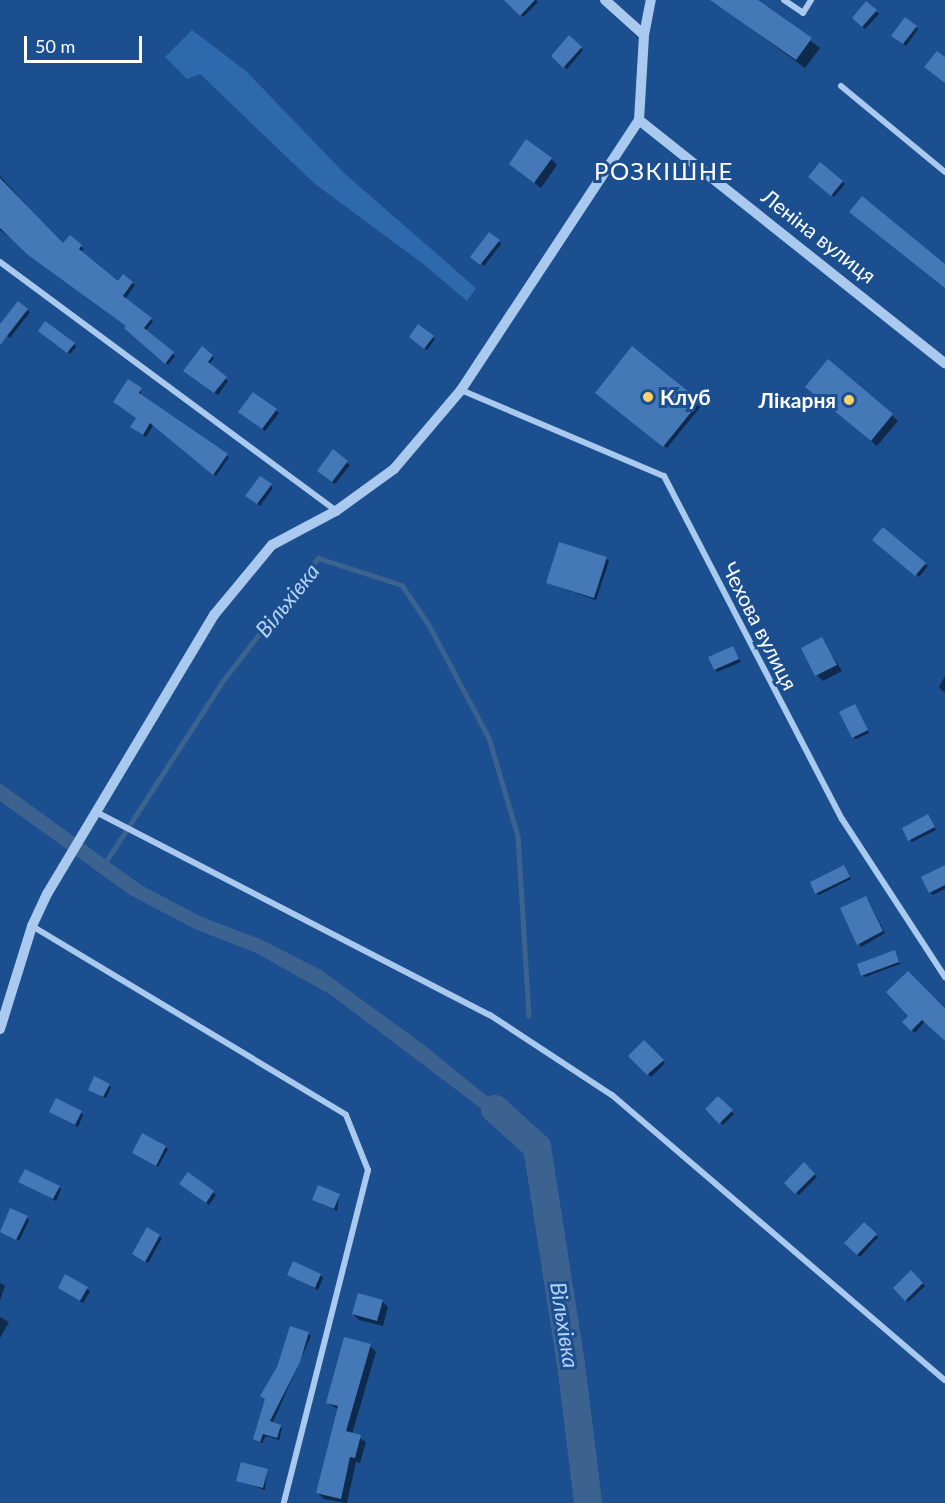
<!DOCTYPE html>
<meta charset="utf-8">
<style>
body{margin:0}
#map{position:relative;width:945px;height:1503px;overflow:hidden;background:#1b4f8f;font-family:Lato,sans-serif}
div>[style]{position:absolute}
[style*='--x']{left:calc(var(--x)*1px);top:calc(var(--y)*1px);width:calc(var(--w)*1px);rotate:calc(var(--a)*1deg)}
.green>*{inset:0;background:#2e69ad}
.water>*{inset:0;background:#3c6290}
.shadow>*{inset:0;background:#0007}
.stream>*{height:4.5px;margin:-2.25px;padding:0 2.25px;transform-origin:2.25px;border-radius:2.25px;background:#3c6290}
.river>*{height:28px;margin:-14px;padding:0 14px;transform-origin:14px;border-radius:14px;background:#3c6290}
.building>*{inset:0;background:#4478b7}
.minor>*{height:6px;margin:-3px;padding:0 3px;transform-origin:3px;border-radius:3px;background:#a9c9ee}
.tertiary>*{height:10px;margin:-5px;padding:0 5px;transform-origin:5px;border-radius:5px;background:#a9c9ee}
.dots>*{width:16px;height:16px;translate:-50% -50%;box-sizing:border-box;border:3px solid #1b4f8f;border-radius:50%}
span{translate:-50% -50%;white-space:nowrap;text-align:center;line-height:1.15;-webkit-text-stroke:6px #1b4f8f;paint-order:stroke}
.street-label{font-size:21px;color:#fff}
.poi-label{font-size:21px;color:#fff;font-weight:700}
.left{translate:0 -50%;text-align:left}
.right{translate:-100% -50%;text-align:right}
.water-label{font-size:22px;color:#b5d3f5;font-style:italic}
.quarter-label{font-size:24px;color:#fff;letter-spacing:1.5px}
.scale{position:absolute;left:24px;top:36px;width:118px;height:27px;box-sizing:border-box;border:3px solid #fff;border-top:0;padding-left:8px;font-size:18px;line-height:21px;white-space:nowrap;color:#fff;-webkit-text-stroke:4px #1b4f8f;paint-order:stroke}
</style>
<div id="map">
<div class="green">
<div style="clip-path:polygon(192px 30px,246px 71px,344px 173px,476px 288px,467px 301px,422px 263px,315px 184px,200px 74px,187px 79px,165px 57px)"></div>
</div>
<div class="water">
<div style="clip-path:polygon(0 783px,141px 885px,202px 917px,260px 939px,321px 970px,424px 1045px,530px 1131px,520px 1138px,331px 995px,256px 953px,195px 929px,130px 895px,0 801px)"></div>
</div>
<div class="shadow">
<div style="clip-path:polygon(506px 0,536px 0,538px 2px,523px 17px)"></div>
<div style="clip-path:polygon(712px 0,755px 0,820px 48px,805px 68px)"></div>
<div style="clip-path:polygon(866px 3px,879px 14px,865px 29px,854px 18px)"></div>
<div style="clip-path:polygon(916px 27px,918px 29px,906px 46px,895px 38px)"></div>
<div style="clip-path:polygon(569px 38px,583px 50px,567px 69px,553px 56px)"></div>
<div style="clip-path:polygon(551px 159px,557px 165px,541px 188px,511px 164px)"></div>
<div style="clip-path:polygon(0 176px,29px 208px,26px 211px,63px 245px,70px 237px,84px 249px,80px 252px,118px 283px,123px 276px,135px 285px,125px 299px,153px 321px,145px 332px,175px 356px,168px 365px,128px 326px,0 230px)"></div>
<div style="clip-path:polygon(810px 177px,842px 182px,845px 184px,834px 197px)"></div>
<div style="clip-path:polygon(499px 241px,501px 244px,484px 266px,475px 259px)"></div>
<div style="clip-path:polygon(27px 310px,30px 312px,10px 338px,0 331px,0 326px)"></div>
<div style="clip-path:polygon(42px 333px,74px 344px,76px 347px,70px 354px)"></div>
<div style="clip-path:polygon(433px 337px,435px 339px,427px 350px,413px 340px)"></div>
<div style="clip-path:polygon(632px 349px,702px 405px,667px 448px,600px 395px)"></div>
<div style="clip-path:polygon(212px 356px,214px 358px,209px 365px,228px 381px,218px 395px,187px 373px)"></div>
<div style="clip-path:polygon(141px 389px,141px 396px,229px 457px,216px 476px,154px 424px,146px 437px,134px 429px,137px 418px,117px 405px)"></div>
<div style="clip-path:polygon(813px 393px,892px 415px,898px 421px,877px 446px)"></div>
<div style="clip-path:polygon(253px 394px,279px 413px,265px 431px,243px 414px)"></div>
<div style="clip-path:polygon(333px 451px,350px 465px,335px 484px,321px 473px)"></div>
<div style="clip-path:polygon(271px 485px,273px 488px,260px 506px,250px 498px)"></div>
<div style="clip-path:polygon(877px 543px,925px 564px,928px 566px,919px 577px)"></div>
<div style="clip-path:polygon(606px 558px,609px 561px,596px 600px,548px 583px)"></div>
<div style="clip-path:polygon(822px 639px,842px 671px,823px 681px,817px 675px)"></div>
<div style="clip-path:polygon(733px 648px,741px 662px,717px 672px,715px 669px)"></div>
<div style="clip-path:polygon(945px 676px,945px 693px,939px 687px)"></div>
<div style="clip-path:polygon(857px 709px,869px 733px,856px 739px,853px 737px)"></div>
<div style="clip-path:polygon(930px 819px,936px 830px,912px 842px,910px 840px)"></div>
<div style="clip-path:polygon(844px 867px,851px 879px,819px 895px,816px 893px)"></div>
<div style="clip-path:polygon(945px 867px,945px 889px,933px 895px,930px 892px)"></div>
<div style="clip-path:polygon(868px 900px,885px 933px,861px 947px,842px 909px)"></div>
<div style="clip-path:polygon(894px 952px,900px 964px,865px 977px,862px 975px)"></div>
<div style="clip-path:polygon(908px 973px,945px 1007px,945px 1038px,925px 1021px,915px 1033px,904px 1022px,910px 1016px)"></div>
<div style="clip-path:polygon(644px 1042px,665px 1063px,651px 1077px,630px 1056px)"></div>
<div style="clip-path:polygon(109px 1085px,111px 1087px,106px 1098px,92px 1092px)"></div>
<div style="clip-path:polygon(718px 1098px,734px 1114px,723px 1125px,707px 1109px)"></div>
<div style="clip-path:polygon(51px 1112px,81px 1112px,83px 1115px,78px 1127px)"></div>
<div style="clip-path:polygon(165px 1147px,168px 1149px,158px 1167px,133px 1153px)"></div>
<div style="clip-path:polygon(804px 1164px,817px 1177px,799px 1195px,786px 1183px)"></div>
<div style="clip-path:polygon(188px 1174px,216px 1195px,209px 1205px,184px 1187px)"></div>
<div style="clip-path:polygon(20px 1182px,59px 1187px,61px 1189px,56px 1201px)"></div>
<div style="clip-path:polygon(339px 1195px,337px 1211px,313px 1200px)"></div>
<div style="clip-path:polygon(27px 1218px,29px 1220px,19px 1241px,0 1231px)"></div>
<div style="clip-path:polygon(864px 1224px,878px 1237px,860px 1257px,846px 1243px)"></div>
<div style="clip-path:polygon(159px 1236px,162px 1238px,148px 1263px,133px 1254px)"></div>
<div style="clip-path:polygon(911px 1272px,925px 1286px,908px 1302px,895px 1288px)"></div>
<div style="clip-path:polygon(289px 1275px,320px 1275px,323px 1278px,318px 1290px)"></div>
<div style="clip-path:polygon(66px 1276px,90px 1291px,83px 1303px,62px 1290px)"></div>
<div style="clip-path:polygon(0 1283px,5px 1286px,0 1300px)"></div>
<div style="clip-path:polygon(382px 1301px,388px 1307px,383px 1326px,359px 1320px,353px 1314px)"></div>
<div style="clip-path:polygon(0 1317px,9px 1322px,0 1338px)"></div>
<div style="clip-path:polygon(308px 1333px,311px 1336px,272px 1424px,282px 1428px,279px 1440px,266px 1436px,262px 1443px,258px 1441px,255px 1439px)"></div>
<div style="clip-path:polygon(370px 1346px,376px 1352px,352px 1434px,366px 1442px,360px 1463px,356px 1462px,347px 1503px,324px 1499px,318px 1493px,339px 1410px,327px 1402px)"></div>
<div style="clip-path:polygon(267px 1470px,265px 1490px,238px 1480px)"></div>
</div>
<div class="stream">
<div style="--x:103;--y:866;--w:219;--a:-57.1"></div>
<div style="--x:222;--y:682;--w:157;--a:-52.3"></div>
<div style="--x:318;--y:558;--w:88;--a:17.8"></div>
<div style="--x:402;--y:585;--w:48;--a:56"></div>
<div style="--x:429;--y:625;--w:128;--a:62"></div>
<div style="--x:489;--y:738;--w:102;--a:73.5"></div>
<div style="--x:518;--y:836;--w:180;--a:86.5"></div>
</div>
<div class="river">
<div style="--x:495;--y:1109;--w:57;--a:42.1"></div>
<div style="--x:537;--y:1147;--w:220;--a:81.1"></div>
<div style="--x:571;--y:1364;--w:140;--a:83"></div>
</div>
<div class="building">
<div style="clip-path:polygon(504px 0,535px 0,520px 16px)"></div>
<div style="clip-path:polygon(710px 0,758px 0,812px 38px,796px 60px)"></div>
<div style="clip-path:polygon(866px 1px,877px 10px,862px 27px,852px 18px)"></div>
<div style="clip-path:polygon(905px 17px,917px 26px,903px 44px,891px 36px)"></div>
<div style="clip-path:polygon(569px 35px,582px 47px,563px 68px,551px 56px)"></div>
<div style="clip-path:polygon(937px 51px,945px 57px,945px 83px,924px 67px)"></div>
<div style="clip-path:polygon(526px 139px,552px 158px,534px 183px,509px 164px)"></div>
<div style="clip-path:polygon(820px 162px,843px 181px,831px 196px,808px 177px)"></div>
<div style="clip-path:polygon(0 178px,63px 243px,70px 235px,82px 245px,79px 249px,118px 281px,123px 274px,133px 282px,123px 296px,152px 318px,144px 328px,174px 352px,165px 364px,124px 328px,126px 326px,28px 255px,0 228px)"></div>
<div style="clip-path:polygon(862px 196px,945px 264px,945px 288px,849px 212px)"></div>
<div style="clip-path:polygon(489px 232px,500px 240px,480px 265px,470px 257px)"></div>
<div style="clip-path:polygon(18px 301px,28px 309px,0 345px,0 324px)"></div>
<div style="clip-path:polygon(45px 321px,75px 343px,67px 353px,38px 331px)"></div>
<div style="clip-path:polygon(418px 324px,434px 336px,424px 349px,409px 337px)"></div>
<div style="clip-path:polygon(202px 346px,213px 355px,208px 362px,227px 377px,214px 393px,183px 371px)"></div>
<div style="clip-path:polygon(632px 346px,700px 401px,663px 447px,595px 393px)"></div>
<div style="clip-path:polygon(828px 359px,893px 414px,871px 441px,805px 387px)"></div>
<div style="clip-path:polygon(128px 379px,142px 388px,139px 393px,228px 454px,213px 475px,150px 423px,143px 435px,130px 427px,136px 418px,113px 402px)"></div>
<div style="clip-path:polygon(253px 392px,277px 409px,262px 429px,238px 412px)"></div>
<div style="clip-path:polygon(333px 449px,348px 461px,332px 482px,317px 471px)"></div>
<div style="clip-path:polygon(260px 476px,272px 484px,257px 504px,245px 496px)"></div>
<div style="clip-path:polygon(883px 527px,926px 563px,915px 576px,872px 540px)"></div>
<div style="clip-path:polygon(559px 542px,607px 557px,594px 598px,546px 583px)"></div>
<div style="clip-path:polygon(822px 637px,837px 665px,815px 676px,801px 648px)"></div>
<div style="clip-path:polygon(733px 646px,739px 659px,714px 670px,708px 657px)"></div>
<div style="clip-path:polygon(855px 704px,868px 730px,852px 738px,839px 712px)"></div>
<div style="clip-path:polygon(928px 814px,935px 827px,908px 841px,902px 828px)"></div>
<div style="clip-path:polygon(844px 865px,850px 877px,815px 894px,810px 882px)"></div>
<div style="clip-path:polygon(945px 865px,945px 885px,929px 893px,921px 877px)"></div>
<div style="clip-path:polygon(866px 896px,883px 931px,857px 945px,840px 908px)"></div>
<div style="clip-path:polygon(895px 950px,899px 962px,861px 976px,857px 964px)"></div>
<div style="clip-path:polygon(908px 971px,945px 1008px,945px 1041px,922px 1020px,911px 1031px,902px 1022px,908px 1016px,886px 992px)"></div>
<div style="clip-path:polygon(644px 1040px,664px 1060px,647px 1075px,628px 1056px)"></div>
<div style="clip-path:polygon(94px 1076px,110px 1084px,103px 1097px,88px 1090px)"></div>
<div style="clip-path:polygon(718px 1096px,733px 1110px,719px 1124px,705px 1109px)"></div>
<div style="clip-path:polygon(56px 1098px,82px 1111px,75px 1125px,49px 1112px)"></div>
<div style="clip-path:polygon(142px 1133px,166px 1146px,156px 1166px,132px 1153px)"></div>
<div style="clip-path:polygon(804px 1162px,815px 1174px,795px 1194px,784px 1183px)"></div>
<div style="clip-path:polygon(25px 1169px,60px 1186px,53px 1199px,18px 1182px)"></div>
<div style="clip-path:polygon(188px 1172px,214px 1191px,206px 1203px,179px 1184px)"></div>
<div style="clip-path:polygon(318px 1185px,340px 1194px,334px 1209px,312px 1200px)"></div>
<div style="clip-path:polygon(10px 1208px,28px 1216px,16px 1240px,0 1232px)"></div>
<div style="clip-path:polygon(864px 1222px,877px 1234px,857px 1255px,844px 1243px)"></div>
<div style="clip-path:polygon(147px 1227px,160px 1235px,145px 1262px,132px 1254px)"></div>
<div style="clip-path:polygon(293px 1261px,321px 1274px,315px 1288px,287px 1275px)"></div>
<div style="clip-path:polygon(911px 1270px,923px 1283px,905px 1301px,893px 1288px)"></div>
<div style="clip-path:polygon(65px 1274px,88px 1287px,80px 1301px,58px 1288px)"></div>
<div style="clip-path:polygon(358px 1293px,383px 1300px,377px 1321px,352px 1314px)"></div>
<div style="clip-path:polygon(290px 1326px,309px 1332px,300px 1362px,270px 1421px,281px 1425px,277px 1438px,263px 1434px,260px 1442px,253px 1439px,265px 1399px,260px 1396px,277px 1367px)"></div>
<div style="clip-path:polygon(344px 1337px,371px 1344px,346px 1431px,361px 1435px,355px 1458px,350px 1457px,341px 1499px,316px 1493px,338px 1406px,326px 1403px)"></div>
<div style="clip-path:polygon(241px 1462px,268px 1469px,263px 1488px,236px 1481px)"></div>
</div>
<div class="minor">
<div style="--x:784;--y:0;--w:23;--a:34"></div>
<div style="--x:803;--y:13;--w:15;--a:-58"></div>
<div style="--x:841;--y:86;--w:135;--a:39.6"></div>
<div style="--x:0;--y:262;--w:418;--a:36.5"></div>
<div style="--x:461;--y:390;--w:220;--a:23"></div>
<div style="--x:664;--y:476;--w:386;--a:62.6"></div>
<div style="--x:842;--y:819;--w:189;--a:56.9"></div>
<div style="--x:98;--y:813;--w:441;--a:27.3"></div>
<div style="--x:490;--y:1015;--w:146;--a:33.3"></div>
<div style="--x:612;--y:1095;--w:438;--a:40.6"></div>
<div style="--x:32;--y:926;--w:366;--a:31"></div>
<div style="--x:346;--y:1115;--w:59;--a:68.2"></div>
<div style="--x:368;--y:1170;--w:343;--a:104.2"></div>
</div>
<div class="tertiary">
<div style="--x:605;--y:0;--w:52;--a:41.9"></div>
<div style="--x:639;--y:120;--w:391;--a:38.5"></div>
<div style="--x:0;--y:1029;--w:108;--a:-72.7"></div>
<div style="--x:32;--y:926;--w:35;--a:-65"></div>
<div style="--x:47;--y:894;--w:325;--a:-59.1"></div>
<div style="--x:214;--y:615;--w:91;--a:-50.4"></div>
<div style="--x:272;--y:545;--w:72;--a:-28"></div>
<div style="--x:336;--y:511;--w:72;--a:-35.9"></div>
<div style="--x:394;--y:469;--w:104;--a:-49.7"></div>
<div style="--x:461;--y:390;--w:323;--a:-56.6"></div>
<div style="--x:639;--y:120;--w:85;--a:-86.6"></div>
<div style="--x:644;--y:35;--w:36;--a:-79"></div>
</div>
<div class="dots">
<div style="left:648px;top:397px;background:#ffd166"></div>
<div style="left:849px;top:400px;background:#ffd166"></div>
</div>
<div class="street-label">
<span style="left:819px;top:236px;rotate:38deg">Леніна вулиця</span>
<span style="left:760px;top:626px;rotate:63deg">Чехова вулиця</span>
</div>
<div class="poi-label">
<span class="left" style="left:660px;top:397px">Клуб</span>
<span class="right" style="left:836px;top:400px">Лікарня</span>
</div>
<div class="water-label">
<span style="left:287px;top:600px;rotate:-51deg">Вільхівка</span>
<span style="left:565px;top:1325px;rotate:81deg">Вільхівка</span>
</div>
<div class="quarter-label">
<span style="left:664px;top:171px">РОЗКІШНЕ</span>
</div>
<div class="scale">50 m</div>
</div>
